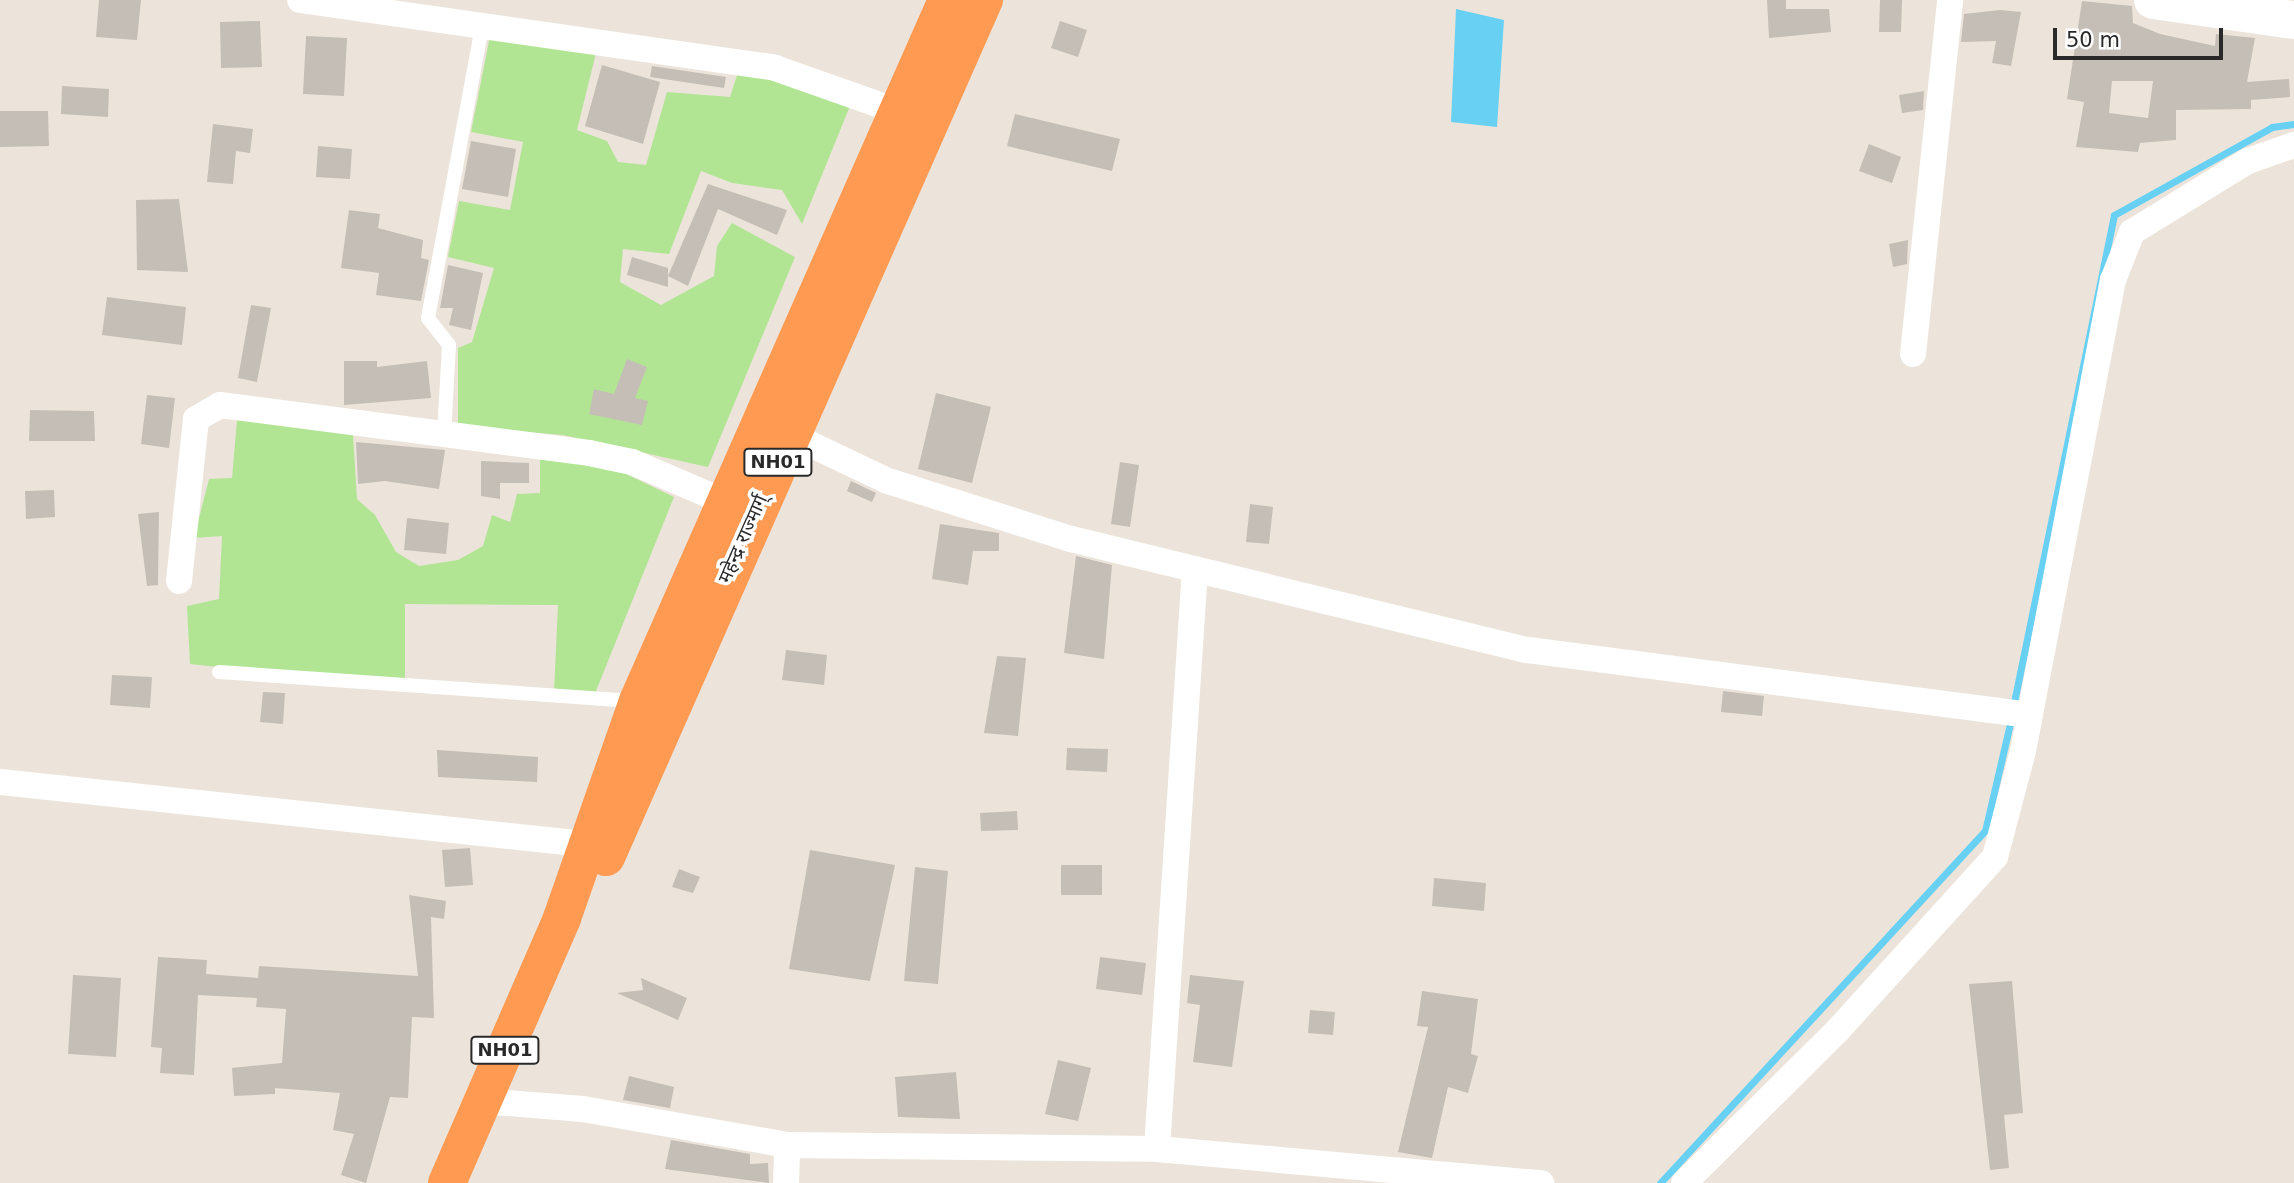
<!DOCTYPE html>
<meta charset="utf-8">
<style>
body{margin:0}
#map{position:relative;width:2294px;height:1183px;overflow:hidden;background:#ece4da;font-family:"DejaVu Sans","Noto Sans Devanagari",sans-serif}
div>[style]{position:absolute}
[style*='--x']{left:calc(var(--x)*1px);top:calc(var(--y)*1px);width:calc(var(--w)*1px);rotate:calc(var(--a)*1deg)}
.green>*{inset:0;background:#b1e594}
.water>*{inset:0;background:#68d1f3}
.stream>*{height:7px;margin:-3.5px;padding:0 3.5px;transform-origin:3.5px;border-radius:3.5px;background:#68d1f3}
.building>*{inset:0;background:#c4beb6}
.lane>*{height:14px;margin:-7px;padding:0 7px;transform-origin:7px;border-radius:7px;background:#fff}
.street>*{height:26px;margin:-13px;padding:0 13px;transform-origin:13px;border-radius:13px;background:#fff}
.secondary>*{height:38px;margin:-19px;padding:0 19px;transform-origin:19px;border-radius:19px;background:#fff}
.highway>*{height:38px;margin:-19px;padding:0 19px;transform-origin:19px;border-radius:19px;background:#ff9a53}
span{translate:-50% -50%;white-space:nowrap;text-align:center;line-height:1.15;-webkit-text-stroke:7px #fff;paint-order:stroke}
.shield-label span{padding:2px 5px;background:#fff;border:2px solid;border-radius:5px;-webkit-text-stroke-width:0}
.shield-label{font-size:18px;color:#292929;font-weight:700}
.street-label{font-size:19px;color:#292929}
.scale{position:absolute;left:2053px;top:28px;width:170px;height:32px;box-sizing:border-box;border:4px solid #292929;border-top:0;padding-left:9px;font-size:21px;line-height:24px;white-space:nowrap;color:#292929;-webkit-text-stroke:5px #fff;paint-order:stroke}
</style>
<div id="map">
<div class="green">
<div style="clip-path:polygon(490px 36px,596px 53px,577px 130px,607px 141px,618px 162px,646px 165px,667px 92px,730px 97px,738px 72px,786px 78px,850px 106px,802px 224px,782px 190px,732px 183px,701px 171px,669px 254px,623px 249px,620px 282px,661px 305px,714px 276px,717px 246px,732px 223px,795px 257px,708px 467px,563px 435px,458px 426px,458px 348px,472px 342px,494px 268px,448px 257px,459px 201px,510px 210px,523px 142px,471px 132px)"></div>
<div style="clip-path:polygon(237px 420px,353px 434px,357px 499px,375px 515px,396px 552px,419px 566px,458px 560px,483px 546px,492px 515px,510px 522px,517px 494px,540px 493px,540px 453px,595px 459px,674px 497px,594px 696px,554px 692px,558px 605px,405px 604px,405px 687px,190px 664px,187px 606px,219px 599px,222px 536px,194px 538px,209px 479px,232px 478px)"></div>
</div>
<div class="water">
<div style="clip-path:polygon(1456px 9px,1504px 20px,1497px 127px,1451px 122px)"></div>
</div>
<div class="stream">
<div style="--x:2013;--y:707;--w:502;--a:-78.4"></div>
<div style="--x:2114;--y:215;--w:181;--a:-29.1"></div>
<div style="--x:2272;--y:127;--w:22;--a:-8"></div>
<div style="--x:1660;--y:1183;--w:479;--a:-47.3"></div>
<div style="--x:1985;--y:831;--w:115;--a:-76.9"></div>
</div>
<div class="building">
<div style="clip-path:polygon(99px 0,141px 0,137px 40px,96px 37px)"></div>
<div style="clip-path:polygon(1767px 0,1786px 0,1786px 9px,1829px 9px,1831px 32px,1769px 38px)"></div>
<div style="clip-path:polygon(1880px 0,1902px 0,1901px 32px,1879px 32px)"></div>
<div style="clip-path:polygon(evenodd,2082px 1px,2132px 6px,2133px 23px,2160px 34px,2215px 46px,2216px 34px,2255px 38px,2247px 82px,2289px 79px,2290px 97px,2251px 100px,2251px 109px,2176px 110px,2176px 140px,2140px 143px,2138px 152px,2076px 147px,2084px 102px,2067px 99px,2082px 1px,2112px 81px,2153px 81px,2148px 118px,2109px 113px,2112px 81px)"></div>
<div style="clip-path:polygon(2000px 10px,2021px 12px,2011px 66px,1992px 63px,1996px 41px,1961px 42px,1964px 14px)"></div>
<div style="clip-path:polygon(260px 21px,262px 67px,221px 68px,220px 22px)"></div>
<div style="clip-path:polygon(1060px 21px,1087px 30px,1078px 57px,1051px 48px)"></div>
<div style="clip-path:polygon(306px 36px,347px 38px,344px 96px,303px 94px)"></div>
<div style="clip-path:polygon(602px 65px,660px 82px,643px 144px,585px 126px)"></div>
<div style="clip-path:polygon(652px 66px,726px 77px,724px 88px,650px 77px)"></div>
<div style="clip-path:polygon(62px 86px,109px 89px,108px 117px,61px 114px)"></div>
<div style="clip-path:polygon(1924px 91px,1923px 110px,1902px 113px,1899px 95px)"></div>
<div style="clip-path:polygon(0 111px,48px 111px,49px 146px,0 147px)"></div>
<div style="clip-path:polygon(1015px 114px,1120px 139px,1112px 171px,1007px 146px)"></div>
<div style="clip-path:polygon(213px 124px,253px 129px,250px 153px,236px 151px,233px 184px,207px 182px)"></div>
<div style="clip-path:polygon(471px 141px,516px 149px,508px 197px,462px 189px)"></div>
<div style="clip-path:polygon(1869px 144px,1901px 157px,1892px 183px,1859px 171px)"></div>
<div style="clip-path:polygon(318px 146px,352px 149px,350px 179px,316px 177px)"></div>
<div style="clip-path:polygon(708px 184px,787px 210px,777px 235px,718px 209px,688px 286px,668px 276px)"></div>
<div style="clip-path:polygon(179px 199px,188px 272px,137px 270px,136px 200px)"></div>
<div style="clip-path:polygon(349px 210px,380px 214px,378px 228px,423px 240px,421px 258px,429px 260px,421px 301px,376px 295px,379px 273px,341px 268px)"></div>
<div style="clip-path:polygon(1908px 240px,1907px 264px,1893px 267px,1889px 244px)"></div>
<div style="clip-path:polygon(632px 257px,668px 268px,668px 287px,627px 275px)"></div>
<div style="clip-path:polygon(448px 265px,483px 273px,471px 330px,449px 325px,453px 308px,440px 308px)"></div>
<div style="clip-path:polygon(107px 297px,186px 307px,182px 345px,102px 335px)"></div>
<div style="clip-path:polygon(251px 305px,271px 308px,257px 382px,238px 378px)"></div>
<div style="clip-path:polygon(627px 359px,647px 367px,635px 398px,648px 401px,642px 425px,589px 414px,594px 389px,614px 394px)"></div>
<div style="clip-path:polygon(344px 361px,377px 361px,377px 367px,427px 361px,431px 398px,344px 405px)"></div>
<div style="clip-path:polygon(936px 393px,991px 407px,972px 483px,918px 469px)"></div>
<div style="clip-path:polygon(147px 395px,175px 398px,169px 448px,141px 444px)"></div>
<div style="clip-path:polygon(30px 410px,94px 411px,95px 441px,29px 441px)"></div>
<div style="clip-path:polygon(356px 442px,445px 450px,439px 489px,385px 481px,358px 484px)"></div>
<div style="clip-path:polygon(481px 461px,529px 463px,529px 483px,500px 483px,500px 499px,481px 496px)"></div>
<div style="clip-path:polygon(1120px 462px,1139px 465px,1130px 527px,1111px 524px)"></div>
<div style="clip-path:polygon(851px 481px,876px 493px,872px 502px,847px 491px)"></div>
<div style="clip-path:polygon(54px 490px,55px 517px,26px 519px,25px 491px)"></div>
<div style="clip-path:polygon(1250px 504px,1273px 507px,1269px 544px,1246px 542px)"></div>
<div style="clip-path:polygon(159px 512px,158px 585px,147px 586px,138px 514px)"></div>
<div style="clip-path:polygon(407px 518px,449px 523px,446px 554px,404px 550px)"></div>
<div style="clip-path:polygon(940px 524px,999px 533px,999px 551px,973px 551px,968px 585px,932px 579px)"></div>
<div style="clip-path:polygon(1076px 556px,1112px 565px,1104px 659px,1064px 653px)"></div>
<div style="clip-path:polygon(786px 650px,827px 655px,824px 685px,782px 680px)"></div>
<div style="clip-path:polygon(997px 656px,1026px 658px,1018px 736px,984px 733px)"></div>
<div style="clip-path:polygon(112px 675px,152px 677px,150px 708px,110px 705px)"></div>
<div style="clip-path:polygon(1723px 691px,1764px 696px,1762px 716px,1721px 712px)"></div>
<div style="clip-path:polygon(263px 692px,285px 693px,283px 724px,260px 722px)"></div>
<div style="clip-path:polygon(1067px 748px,1108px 749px,1107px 772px,1066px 770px)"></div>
<div style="clip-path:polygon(437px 750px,538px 757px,537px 782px,438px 777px)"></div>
<div style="clip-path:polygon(1017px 811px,1018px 830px,981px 831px,980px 813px)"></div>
<div style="clip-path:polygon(470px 848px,473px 885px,445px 887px,442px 850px)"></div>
<div style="clip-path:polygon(810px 850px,895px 865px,870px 981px,789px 969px)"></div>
<div style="clip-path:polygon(1061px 865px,1102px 865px,1102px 895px,1061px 895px)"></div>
<div style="clip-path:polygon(915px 867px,948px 871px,938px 984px,904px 981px)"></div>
<div style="clip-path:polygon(679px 869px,700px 877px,693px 893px,672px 887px)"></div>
<div style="clip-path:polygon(1434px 878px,1486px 883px,1484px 911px,1432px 906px)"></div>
<div style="clip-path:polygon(409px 895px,446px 901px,444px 919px,431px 917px,434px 1018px,412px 1017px,408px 1098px,390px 1097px,366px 1183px,341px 1175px,354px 1134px,333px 1130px,340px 1093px,275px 1088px,275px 1094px,234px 1096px,232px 1068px,282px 1063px,286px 1009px,256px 1007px,257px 998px,198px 995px,194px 1075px,160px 1073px,162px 1048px,151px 1047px,158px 957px,207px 960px,206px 974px,258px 978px,259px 966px,418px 976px)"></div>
<div style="clip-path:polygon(1100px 957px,1146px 963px,1142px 995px,1096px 989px)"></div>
<div style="clip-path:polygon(73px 975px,121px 978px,116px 1057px,68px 1054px)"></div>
<div style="clip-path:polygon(1190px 975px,1244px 981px,1232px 1067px,1193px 1062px,1200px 1005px,1187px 1003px)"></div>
<div style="clip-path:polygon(641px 978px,687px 998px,678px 1020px,617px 993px,643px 990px)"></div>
<div style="clip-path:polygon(2012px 981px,2023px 1113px,2004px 1115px,2009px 1168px,1990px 1170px,1969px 984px)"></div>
<div style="clip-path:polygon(1422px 991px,1478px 999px,1471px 1054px,1478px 1056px,1468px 1093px,1448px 1087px,1432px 1158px,1398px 1152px,1428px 1027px,1417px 1026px)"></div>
<div style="clip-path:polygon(1310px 1010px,1335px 1012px,1333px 1035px,1308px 1033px)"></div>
<div style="clip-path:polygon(1058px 1060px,1091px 1068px,1078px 1121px,1045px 1114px)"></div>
<div style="clip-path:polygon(956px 1072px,960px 1119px,898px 1117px,895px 1077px)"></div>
<div style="clip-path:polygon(629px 1076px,674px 1087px,670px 1108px,623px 1100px)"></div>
<div style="clip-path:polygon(671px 1140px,750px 1154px,750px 1164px,768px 1163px,769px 1183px,665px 1169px)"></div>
</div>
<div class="lane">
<div style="--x:444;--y:435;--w:90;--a:-86.8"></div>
<div style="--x:449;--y:345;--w:34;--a:-128"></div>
<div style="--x:428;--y:318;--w:295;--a:-79.5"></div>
<div style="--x:219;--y:672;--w:418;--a:4"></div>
</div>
<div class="street">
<div style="--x:300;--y:0;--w:480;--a:8.1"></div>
<div style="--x:775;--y:68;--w:133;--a:19.4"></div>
<div style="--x:1913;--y:354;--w:356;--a:-84"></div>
<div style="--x:791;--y:435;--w:107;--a:25.4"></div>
<div style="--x:888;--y:481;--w:192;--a:17.6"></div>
<div style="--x:1071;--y:539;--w:470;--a:13.7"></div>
<div style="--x:1528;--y:650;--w:506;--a:7.38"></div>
<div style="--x:179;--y:581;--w:163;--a:-84"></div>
<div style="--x:196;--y:419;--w:28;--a:-30"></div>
<div style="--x:220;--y:405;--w:372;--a:7.4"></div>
<div style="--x:589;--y:453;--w:44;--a:11.8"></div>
<div style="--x:632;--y:462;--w:99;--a:23.2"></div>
<div style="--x:0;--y:782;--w:588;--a:6.05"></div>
<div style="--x:483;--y:1101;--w:100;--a:4.6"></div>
<div style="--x:583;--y:1109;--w:207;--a:10"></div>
<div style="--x:787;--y:1145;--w:370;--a:0.6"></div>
<div style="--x:1157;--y:1149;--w:386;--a:5.1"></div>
<div style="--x:1157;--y:1149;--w:581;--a:-86.25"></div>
<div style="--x:786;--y:1183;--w:38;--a:-88"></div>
<div style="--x:1684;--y:1183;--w:217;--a:-44.8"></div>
<div style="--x:1838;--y:1030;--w:234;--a:-47.8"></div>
<div style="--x:1995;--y:857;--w:110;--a:-75.2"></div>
<div style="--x:2023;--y:751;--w:480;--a:-79.2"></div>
<div style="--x:2113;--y:280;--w:52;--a:-68.4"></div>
<div style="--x:2132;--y:232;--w:136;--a:-31.5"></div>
<div style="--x:2248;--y:161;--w:49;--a:-19.2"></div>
</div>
<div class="secondary">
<div style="--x:2153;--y:0;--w:142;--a:8.1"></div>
</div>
<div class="highway">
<div style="--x:606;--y:857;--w:937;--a:-66.2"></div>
<div style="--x:447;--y:1183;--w:289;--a:-66.5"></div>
<div style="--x:562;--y:918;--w:230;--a:-70.7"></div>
<div style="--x:638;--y:701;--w:766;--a:-66.21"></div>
</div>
<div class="shield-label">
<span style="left:778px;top:462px">NH01</span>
<span style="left:505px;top:1050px">NH01</span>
</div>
<div class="street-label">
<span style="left:743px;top:539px;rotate:-66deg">महेन्द्र राज्मार्ग्</span>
</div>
<div class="scale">50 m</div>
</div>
